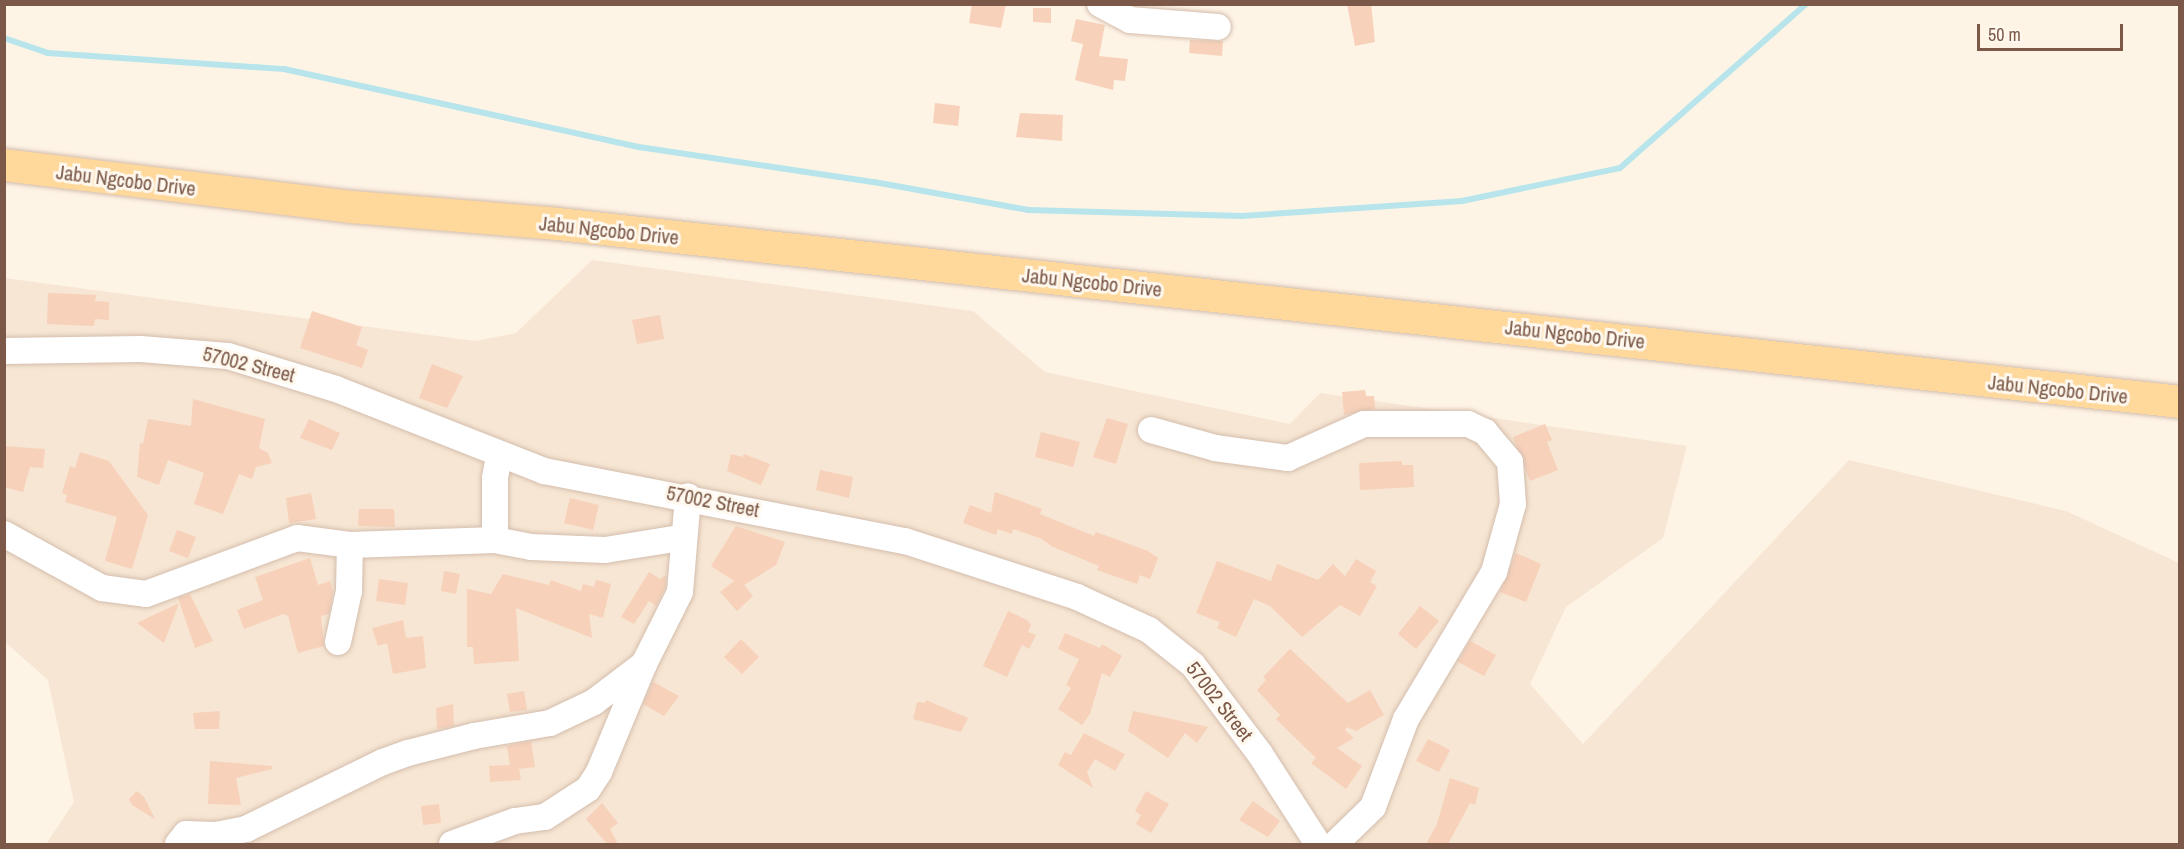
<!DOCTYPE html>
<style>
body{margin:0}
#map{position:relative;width:2184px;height:849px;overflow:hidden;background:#fef4e6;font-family:"Archivo Narrow",sans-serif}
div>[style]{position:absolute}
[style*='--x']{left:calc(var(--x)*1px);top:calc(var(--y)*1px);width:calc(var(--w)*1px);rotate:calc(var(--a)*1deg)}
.residential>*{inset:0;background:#f7e6d3}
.stream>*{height:6px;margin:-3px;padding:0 3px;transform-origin:3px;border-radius:3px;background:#b7e5eb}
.building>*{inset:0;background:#f7d1ba}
.roads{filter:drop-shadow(0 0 2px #d4bdad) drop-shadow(0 0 2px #d4bdad)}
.minor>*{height:26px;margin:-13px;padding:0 13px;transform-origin:13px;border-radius:13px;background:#fff}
.major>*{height:32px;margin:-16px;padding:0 16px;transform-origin:16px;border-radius:16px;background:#ffd89c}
span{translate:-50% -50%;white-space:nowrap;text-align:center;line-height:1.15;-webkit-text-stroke:6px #fff8ee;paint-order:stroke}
.street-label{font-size:20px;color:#7b5847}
.frame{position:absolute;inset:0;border:6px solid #7b5847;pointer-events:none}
.scale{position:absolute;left:1977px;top:24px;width:146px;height:27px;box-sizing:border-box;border:3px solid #7b5847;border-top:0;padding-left:8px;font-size:18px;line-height:21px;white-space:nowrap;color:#7b5847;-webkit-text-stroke:4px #fff8ee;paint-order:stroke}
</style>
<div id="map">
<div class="residential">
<div style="clip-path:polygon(592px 260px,973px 311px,1045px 372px,1290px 424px,1320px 393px,1687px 446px,1663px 538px,1566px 607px,1530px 684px,1583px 744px,1849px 460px,2066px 511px,2179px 563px,2179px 844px,46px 844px,74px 802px,48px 680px,5px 642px,4px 278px,475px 341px,516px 333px)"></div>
</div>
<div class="stream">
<div style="--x:4;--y:38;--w:46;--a:18.8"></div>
<div style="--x:48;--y:53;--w:237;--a:3.9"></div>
<div style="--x:284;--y:69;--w:363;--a:12.4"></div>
<div style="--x:639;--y:147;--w:238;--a:8.5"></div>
<div style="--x:874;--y:182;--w:157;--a:10.3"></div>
<div style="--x:1028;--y:210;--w:214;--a:1.6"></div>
<div style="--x:1242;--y:216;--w:221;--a:-3.9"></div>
<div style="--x:1462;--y:201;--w:161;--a:-11.8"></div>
<div style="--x:1620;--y:168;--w:248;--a:-41.4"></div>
</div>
<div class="building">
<div style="clip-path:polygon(972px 4px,1006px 4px,1001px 28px,969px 23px)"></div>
<div style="clip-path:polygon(1347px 4px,1371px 4px,1375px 42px,1355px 46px)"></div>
<div style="clip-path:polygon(1033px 8px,1051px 8px,1051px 23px,1033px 22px)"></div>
<div style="clip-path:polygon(1076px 19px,1105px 25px,1099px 56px,1128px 59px,1125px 81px,1114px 80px,1113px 90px,1075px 80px,1083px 44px,1071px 41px)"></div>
<div style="clip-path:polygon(1190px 40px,1223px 41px,1222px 56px,1189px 53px)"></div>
<div style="clip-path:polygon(935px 103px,960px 106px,958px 126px,933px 123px)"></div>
<div style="clip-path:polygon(1020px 113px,1063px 115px,1062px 141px,1016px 137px)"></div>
<div style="clip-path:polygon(48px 293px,96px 295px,95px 301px,109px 302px,109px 320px,95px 319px,94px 326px,47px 324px)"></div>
<div style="clip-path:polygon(312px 311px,362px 327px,356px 345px,368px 350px,362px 368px,300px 348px)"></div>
<div style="clip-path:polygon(660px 315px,664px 339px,637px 344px,632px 320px)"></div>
<div style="clip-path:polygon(432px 364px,463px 376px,447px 408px,419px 398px)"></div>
<div style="clip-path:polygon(1365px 390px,1366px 396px,1374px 396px,1375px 409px,1344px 415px,1342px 392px)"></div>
<div style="clip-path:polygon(193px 399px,265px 419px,259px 448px,268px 453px,272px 463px,256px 467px,252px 479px,239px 474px,223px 514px,194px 504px,204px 473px,168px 460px,159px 485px,137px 477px,140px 443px,143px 444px,148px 419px,191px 426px)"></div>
<div style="clip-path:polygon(1107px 418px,1128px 424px,1116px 464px,1093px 457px)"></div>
<div style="clip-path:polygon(309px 419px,340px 433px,332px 450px,300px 438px)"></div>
<div style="clip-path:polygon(1545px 424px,1552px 440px,1547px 442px,1558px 470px,1530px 481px,1513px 437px)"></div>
<div style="clip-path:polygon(1041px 432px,1080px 442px,1073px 467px,1035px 457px)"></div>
<div style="clip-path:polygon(4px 446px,45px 449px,43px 468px,30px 467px,23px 492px,4px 487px)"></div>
<div style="clip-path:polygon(80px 452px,109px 461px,148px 515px,132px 569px,105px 561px,117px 517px,65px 502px,67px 495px,62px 493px,70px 466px,75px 468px)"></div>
<div style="clip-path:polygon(731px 454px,743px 457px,744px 454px,770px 464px,761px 485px,727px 471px)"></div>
<div style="clip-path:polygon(1402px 461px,1402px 465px,1413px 465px,1414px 487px,1360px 490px,1359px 463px)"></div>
<div style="clip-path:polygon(820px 470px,853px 477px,849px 498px,816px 490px)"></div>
<div style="clip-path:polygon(995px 492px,1042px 509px,1040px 514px,1094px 536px,1096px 532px,1148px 551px,1158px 558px,1150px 579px,1140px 575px,1137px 584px,1097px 570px,1099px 566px,1051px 546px,1042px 539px,1013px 529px,1012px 534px,998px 529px,996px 535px,963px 523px,970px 505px,991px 513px)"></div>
<div style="clip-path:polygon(311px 493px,316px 519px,289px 523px,286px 498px)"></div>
<div style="clip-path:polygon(570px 498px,599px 505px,593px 530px,564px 523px)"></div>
<div style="clip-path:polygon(359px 509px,394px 509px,395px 527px,358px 526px)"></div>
<div style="clip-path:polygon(736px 526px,785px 542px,776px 565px,744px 585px,753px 596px,737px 611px,720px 592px,734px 581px,711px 566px)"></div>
<div style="clip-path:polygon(177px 530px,196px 537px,188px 558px,169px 551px)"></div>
<div style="clip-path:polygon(1516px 553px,1541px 564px,1526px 602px,1500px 592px)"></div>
<div style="clip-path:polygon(310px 558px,318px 585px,330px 581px,333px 592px,329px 614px,321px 616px,324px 646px,298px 653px,288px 616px,283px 614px,244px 629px,237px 610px,263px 600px,255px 577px)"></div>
<div style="clip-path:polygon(1356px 559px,1376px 571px,1370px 582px,1377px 586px,1360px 616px,1340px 605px,1302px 637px,1270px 606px,1254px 599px,1236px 637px,1217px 628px,1220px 622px,1196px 613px,1217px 561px,1271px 581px,1277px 564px,1318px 580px,1333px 564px,1345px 576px)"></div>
<div style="clip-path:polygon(444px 571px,460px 574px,456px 594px,441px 591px)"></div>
<div style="clip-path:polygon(649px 572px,660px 579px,666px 575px,665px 588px,656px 606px,649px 601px,634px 624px,621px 617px)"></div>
<div style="clip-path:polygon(503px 574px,549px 585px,551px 580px,581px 591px,583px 584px,594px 587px,596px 580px,611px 584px,603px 618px,589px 614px,592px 638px,516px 608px,519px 661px,474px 664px,473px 647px,467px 647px,467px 589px,491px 594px)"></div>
<div style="clip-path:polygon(379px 579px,408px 583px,405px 605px,376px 601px)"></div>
<div style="clip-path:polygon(190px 594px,213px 641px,195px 648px,178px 598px)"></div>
<div style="clip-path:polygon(179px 603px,164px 643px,137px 623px)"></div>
<div style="clip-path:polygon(1420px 606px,1439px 621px,1416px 649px,1398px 634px)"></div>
<div style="clip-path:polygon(1008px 611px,1027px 620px,1031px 625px,1028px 632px,1036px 635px,1029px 649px,1022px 645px,1007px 677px,983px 666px)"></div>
<div style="clip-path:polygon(403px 620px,406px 638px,423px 636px,426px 668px,393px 674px,387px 643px,378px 646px,372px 628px)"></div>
<div style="clip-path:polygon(1065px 633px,1100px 648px,1102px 644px,1122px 656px,1110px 677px,1102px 673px,1090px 714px,1082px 725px,1058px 709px,1071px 688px,1066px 685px,1079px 659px,1058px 649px)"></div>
<div style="clip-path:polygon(741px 639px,759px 657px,742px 674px,724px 657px)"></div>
<div style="clip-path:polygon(1470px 641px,1496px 655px,1484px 676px,1458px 662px)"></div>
<div style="clip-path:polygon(1290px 649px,1348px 703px,1370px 690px,1384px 715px,1356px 731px,1347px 727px,1345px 730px,1354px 738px,1337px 748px,1362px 766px,1346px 789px,1311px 763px,1316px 758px,1276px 719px,1280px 715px,1257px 690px,1266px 680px,1263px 677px)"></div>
<div style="clip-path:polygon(653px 682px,679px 696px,664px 716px,643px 704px)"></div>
<div style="clip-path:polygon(524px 691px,527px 710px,510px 712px,507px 694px)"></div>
<div style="clip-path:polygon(926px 700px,968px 718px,961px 732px,913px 719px,917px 702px,925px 703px)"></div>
<div style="clip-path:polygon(453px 704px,454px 726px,437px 729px,436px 708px)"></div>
<div style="clip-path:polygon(220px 711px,219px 729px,195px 729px,193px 713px)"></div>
<div style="clip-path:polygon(1133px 711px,1167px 718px,1208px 727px,1197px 743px,1185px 733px,1168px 758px,1128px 731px)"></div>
<div style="clip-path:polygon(1084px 733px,1125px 754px,1115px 771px,1095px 759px,1087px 772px,1093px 788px,1058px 765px,1065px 752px,1071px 755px)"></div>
<div style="clip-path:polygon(1428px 739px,1450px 750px,1439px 772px,1416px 761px)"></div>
<div style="clip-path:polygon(531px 741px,535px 767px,519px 769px,521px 780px,490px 782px,489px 766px,510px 765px,507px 746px)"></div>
<div style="clip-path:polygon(210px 761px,272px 766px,272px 769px,236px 778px,241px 805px,208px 804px)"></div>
<div style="clip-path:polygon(1450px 778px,1479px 788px,1475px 805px,1470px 803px,1448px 844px,1426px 844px,1437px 824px)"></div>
<div style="clip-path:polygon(137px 791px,144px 797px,155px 819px,132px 805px,129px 799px)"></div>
<div style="clip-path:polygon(1146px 791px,1169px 804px,1151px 833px,1136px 824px,1141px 815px,1135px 811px)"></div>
<div style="clip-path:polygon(1253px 801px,1280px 821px,1268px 837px,1239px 820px)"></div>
<div style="clip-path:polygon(602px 803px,618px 823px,610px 829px,618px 844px,607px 844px,586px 819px)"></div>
<div style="clip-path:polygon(439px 804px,441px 823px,423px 825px,421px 806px)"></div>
</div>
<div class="roads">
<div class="minor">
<div style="--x:1100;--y:4;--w:34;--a:28"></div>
<div style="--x:1130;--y:20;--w:88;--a:4.5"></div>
<div style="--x:4;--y:351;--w:137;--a:-0.8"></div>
<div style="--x:141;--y:349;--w:87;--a:4.6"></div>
<div style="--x:228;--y:356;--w:113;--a:17"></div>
<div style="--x:336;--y:389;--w:224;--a:21.5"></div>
<div style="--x:544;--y:471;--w:368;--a:11"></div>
<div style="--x:905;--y:541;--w:181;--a:18"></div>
<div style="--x:1077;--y:597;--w:79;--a:24.6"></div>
<div style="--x:1149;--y:630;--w:56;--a:38.5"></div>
<div style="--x:1193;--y:665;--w:111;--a:53"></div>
<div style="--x:1260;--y:754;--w:107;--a:57.2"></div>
<div style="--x:1151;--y:430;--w:66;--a:15.7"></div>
<div style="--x:1215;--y:448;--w:74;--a:7.8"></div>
<div style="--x:1288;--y:458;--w:83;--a:-24.1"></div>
<div style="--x:1364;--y:424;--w:104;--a:0"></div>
<div style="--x:1468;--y:424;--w:19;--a:25"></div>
<div style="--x:1485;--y:432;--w:39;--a:50"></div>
<div style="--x:1510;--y:462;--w:42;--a:85.9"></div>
<div style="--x:1513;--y:504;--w:71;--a:105.6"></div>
<div style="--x:1494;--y:572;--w:171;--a:120.9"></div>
<div style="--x:1406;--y:719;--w:94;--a:110.6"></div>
<div style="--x:1373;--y:807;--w:53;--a:135.8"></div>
<div style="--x:4;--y:534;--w:112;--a:28.9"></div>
<div style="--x:102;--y:588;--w:44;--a:7.8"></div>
<div style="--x:146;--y:594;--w:161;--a:-20.3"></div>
<div style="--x:297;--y:538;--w:53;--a:7.5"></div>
<div style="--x:350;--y:545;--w:145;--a:-2"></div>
<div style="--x:495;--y:540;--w:37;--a:11"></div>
<div style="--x:531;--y:547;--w:74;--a:2.3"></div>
<div style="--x:605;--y:550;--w:77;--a:-9"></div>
<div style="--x:495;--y:540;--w:62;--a:-90"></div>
<div style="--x:495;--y:478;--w:22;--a:-80"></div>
<div style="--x:338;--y:642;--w:52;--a:-77.8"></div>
<div style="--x:349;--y:591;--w:46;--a:-88.8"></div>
<div style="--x:178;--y:844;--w:13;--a:-51"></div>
<div style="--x:186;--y:834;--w:30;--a:2"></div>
<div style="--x:216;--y:835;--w:31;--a:-11"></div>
<div style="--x:246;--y:829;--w:153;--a:-26.1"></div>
<div style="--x:383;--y:762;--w:27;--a:-20"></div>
<div style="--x:408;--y:753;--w:68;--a:-14.4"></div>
<div style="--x:474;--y:736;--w:77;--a:-9.7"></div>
<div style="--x:550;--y:723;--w:49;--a:-25.5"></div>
<div style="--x:594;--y:702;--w:63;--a:-37.2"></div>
<div style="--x:452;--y:844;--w:67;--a:-20.1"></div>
<div style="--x:515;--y:821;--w:30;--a:-8"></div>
<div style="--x:545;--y:817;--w:51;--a:-33.1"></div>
<div style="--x:588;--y:789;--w:20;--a:-57"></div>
<div style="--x:599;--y:772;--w:117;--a:-67.4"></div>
<div style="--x:644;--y:664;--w:80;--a:-63.4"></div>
<div style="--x:680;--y:592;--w:96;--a:-85.2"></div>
</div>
<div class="major">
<div style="--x:4;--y:165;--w:352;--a:6.9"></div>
<div style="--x:353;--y:207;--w:206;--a:4.7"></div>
<div style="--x:558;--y:224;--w:1632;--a:6.26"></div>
</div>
</div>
<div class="street-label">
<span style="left:126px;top:180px;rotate:7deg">Jabu Ngcobo Drive</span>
<span style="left:609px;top:230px;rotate:6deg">Jabu Ngcobo Drive</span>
<span style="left:1092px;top:282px;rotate:6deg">Jabu Ngcobo Drive</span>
<span style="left:1575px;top:334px;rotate:6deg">Jabu Ngcobo Drive</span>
<span style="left:249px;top:364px;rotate:14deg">57002 Street</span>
<span style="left:2058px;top:389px;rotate:6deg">Jabu Ngcobo Drive</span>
<span style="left:713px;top:501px;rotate:11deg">57002 Street</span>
<span style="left:1220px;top:701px;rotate:52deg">57002 Street</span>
</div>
<div class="frame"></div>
<div class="scale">50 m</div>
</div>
